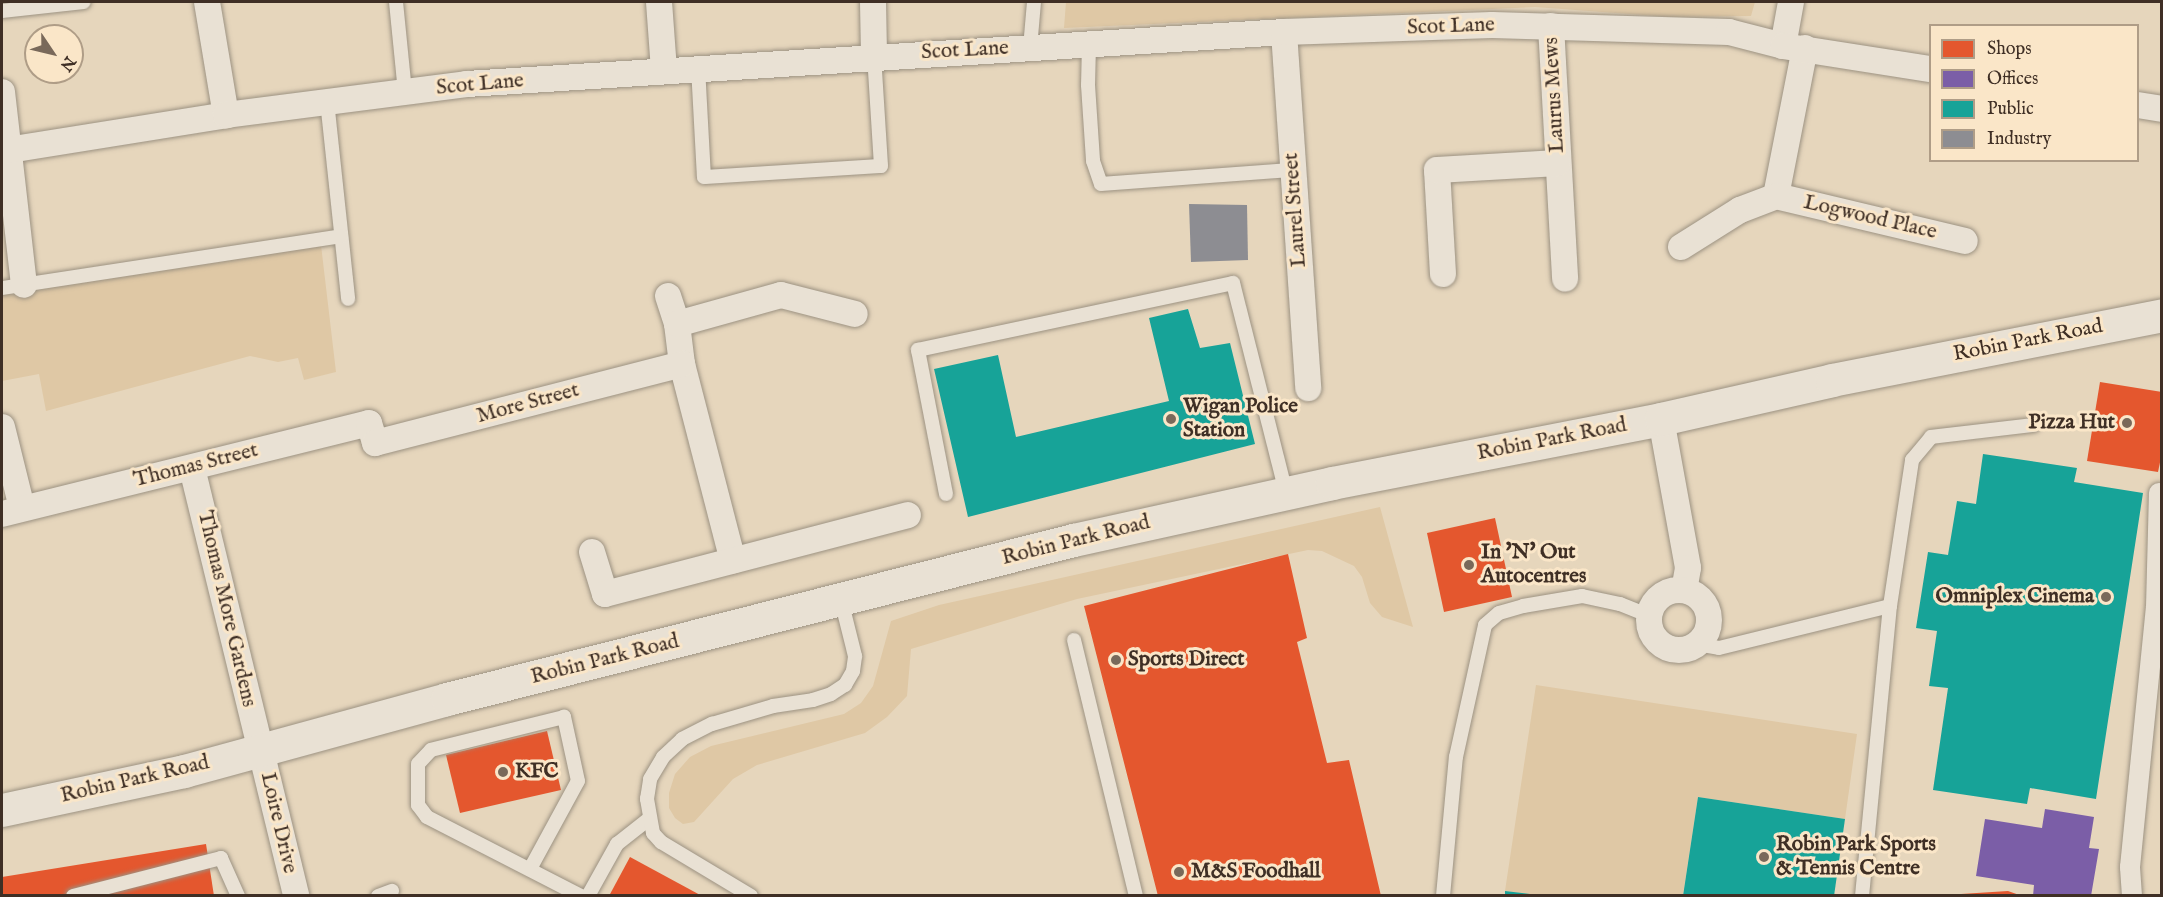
<!DOCTYPE html>
<style>
body{margin:0}
#map{position:relative;width:2163px;height:897px;overflow:hidden;background:#e6d6bc;font-family:"IM FELL English",serif}
div>[style]{position:absolute}
[style*='--x']{left:calc(var(--x)*1px);top:calc(var(--y)*1px);width:calc(var(--w)*1px);rotate:calc(var(--a)*1deg)}
.green>*{inset:0;background:#dfc8a5}
.shops>*{inset:0;background:#e4572e}
.offices>*{inset:0;background:#7b5ea7}
.public>*{inset:0;background:#17a398}
.industry>*{inset:0;background:#8d8d92}
.roads{filter:drop-shadow(0 0 2px #9c9282) drop-shadow(0 0 2px #9c9282)}
.service>*{height:14px;margin:-7px;padding:0 7px;transform-origin:7px;border-radius:7px;background:#e9e1d4}
.pedestrian>*{height:20px;margin:-10px;padding:0 10px;transform-origin:10px;border-radius:10px;background:#e9e1d4}
.minor>*{height:26px;margin:-13px;padding:0 13px;transform-origin:13px;border-radius:13px;background:#e9e1d4}
.minor>.ring{margin:-13px;padding:0;box-sizing:content-box;background:none;border:26px solid #e9e1d4;border-radius:50%}
.tertiary>*{height:33px;margin:-16.5px;padding:0 16.5px;transform-origin:16.5px;border-radius:16.5px;background:#e9e1d4}
.dots>*{width:16px;height:16px;translate:-50% -50%;box-sizing:border-box;border:3px solid #fae6c8;border-radius:50%}
span{translate:-50% -50%;white-space:nowrap;text-align:center;line-height:1.15;-webkit-text-stroke:6px #fae6c8;paint-order:stroke}
.street-label{font-size:21px;color:#3f2f25}
.poi-label{font-size:21px;color:#3f2f25;font-weight:700}
.left{translate:0 -50%;text-align:left}
.right{translate:-100% -50%;text-align:right}
.frame{position:absolute;inset:0;border:3px solid #3f2f25;pointer-events:none}
.legend{position:absolute;left:1929px;top:24px;width:210px;height:138px;box-sizing:border-box;background:#fae6c8;border:2px solid #af9d87;margin:0;padding:8px 10px;list-style:none;font-size:18px;color:#3f2f25}
.legend li{display:flex;align-items:center;gap:12px;height:30px}
.legend b{width:30px;border:2px solid #af9d87}
.north{position:absolute;left:24px;top:24px;width:60px;height:60px;box-sizing:border-box;background:#fae6c8;border:2px solid #af9d87;border-radius:50%;rotate:125deg;font-size:16px;font-weight:700;line-height:24px;text-align:center;color:#3f2f25}
.north::after{content:'';display:block;margin:auto;width:21px;height:27px;background:#79695a;clip-path:polygon(50% 0,100% 100%,50% 72%,0 100%)}
</style>
<div id="map">
<div class="green">
<div style="clip-path:polygon(1066px 2px,1755px 2px,1751px 16px,1670px 17px,1535px 7px,1064px 28px)"></div>
<div style="clip-path:polygon(321px 245px,336px 372px,304px 380px,298px 358px,278px 362px,250px 356px,46px 411px,39px 374px,2px 381px,2px 292px)"></div>
<div style="clip-path:polygon(1380px 507px,1413px 627px,1382px 617px,1370px 603px,1362px 577px,1354px 566px,1322px 551px,1308px 550px,1077px 599px,911px 649px,907px 696px,887px 717px,865px 733px,757px 765px,733px 779px,694px 822px,683px 824px,675px 818px,669px 808px,669px 793px,675px 774px,690px 757px,711px 746px,844px 714px,861px 703px,873px 686px,891px 621px,939px 605px)"></div>
<div style="clip-path:polygon(1536px 685px,1857px 734px,1845px 819px,1698px 797px,1683px 895px,1539px 896px,1505px 891px)"></div>
</div>
<div class="shops">
<div style="clip-path:polygon(2100px 382px,2162px 392px,2162px 453px,2158px 472px,2087px 461px)"></div>
<div style="clip-path:polygon(1495px 518px,1512px 597px,1444px 612px,1427px 533px)"></div>
<div style="clip-path:polygon(1288px 554px,1307px 638px,1297px 642px,1327px 763px,1349px 760px,1381px 896px,1158px 896px,1084px 606px)"></div>
<div style="clip-path:polygon(547px 731px,561px 790px,460px 813px,446px 755px)"></div>
<div style="clip-path:polygon(206px 844px,214px 896px,2px 896px,2px 877px)"></div>
<div style="clip-path:polygon(630px 857px,702px 896px,609px 896px)"></div>
<div style="clip-path:polygon(2008px 891px,2022px 896px,1961px 896px,1961px 894px)"></div>
</div>
<div class="offices">
<div style="clip-path:polygon(2045px 809px,2094px 817px,2089px 848px,2099px 849px,2091px 896px,2033px 896px,2034px 885px,1976px 876px,1985px 819px,2042px 828px)"></div>
</div>
<div class="public">
<div style="clip-path:polygon(1188px 309px,1200px 348px,1230px 343px,1255px 444px,968px 517px,934px 369px,998px 355px,1016px 437px,1169px 401px,1149px 318px)"></div>
<div style="clip-path:polygon(1983px 454px,2077px 468px,2074px 482px,2143px 493px,2096px 799px,2030px 788px,2027px 804px,1933px 790px,1948px 688px,1929px 686px,1937px 631px,1916px 628px,1928px 552px,1948px 555px,1957px 501px,1976px 504px)"></div>
<div style="clip-path:polygon(1698px 797px,1845px 819px,1834px 896px,1683px 896px)"></div>
<div style="clip-path:polygon(1505px 891px,1530px 894px,1530px 896px,1505px 896px)"></div>
</div>
<div class="industry">
<div style="clip-path:polygon(1189px 204px,1247px 205px,1248px 260px,1191px 262px)"></div>
</div>
<div class="roads">
<div class="service">
<div style="--x:396;--y:2;--w:90;--a:84.3"></div>
<div style="--x:2;--y:11;--w:82;--a:-6.3"></div>
<div style="--x:1089;--y:45;--w:40;--a:91.4"></div>
<div style="--x:1088;--y:85;--w:76;--a:86.2"></div>
<div style="--x:1093;--y:161;--w:24;--a:71"></div>
<div style="--x:1101;--y:184;--w:193;--a:-4.2"></div>
<div style="--x:1030;--y:48;--w:46;--a:-85"></div>
<div style="--x:698;--y:67;--w:110;--a:86.9"></div>
<div style="--x:704;--y:177;--w:177;--a:-3.6"></div>
<div style="--x:881;--y:166;--w:110;--a:-93.6"></div>
<div style="--x:327;--y:101;--w:199;--a:83.9"></div>
<div style="--x:2;--y:288;--w:343;--a:-8.7"></div>
<div style="--x:946;--y:494;--w:147;--a:-101"></div>
<div style="--x:918;--y:350;--w:322;--a:-12"></div>
<div style="--x:1233;--y:283;--w:217;--a:75.8"></div>
<div style="--x:1074;--y:640;--w:263;--a:76.4"></div>
<div style="--x:1697;--y:644;--w:22;--a:10"></div>
<div style="--x:1719;--y:648;--w:176;--a:-13.8"></div>
<div style="--x:1890;--y:606;--w:148;--a:-81.4"></div>
<div style="--x:1912;--y:460;--w:30;--a:-50"></div>
<div style="--x:1931;--y:437;--w:103;--a:-6.7"></div>
<div style="--x:530;--y:869;--w:100;--a:-61.4"></div>
<div style="--x:578;--y:781;--w:66;--a:-102.3"></div>
<div style="--x:564;--y:717;--w:137;--a:166.1"></div>
<div style="--x:431;--y:750;--w:19;--a:133"></div>
<div style="--x:418;--y:764;--w:41;--a:90"></div>
<div style="--x:418;--y:805;--w:15;--a:53"></div>
<div style="--x:427;--y:817;--w:173;--a:27.2"></div>
<div style="--x:73;--y:896;--w:153;--a:-14.4"></div>
<div style="--x:221;--y:858;--w:42;--a:65.9"></div>
<div style="--x:378;--y:896;--w:15;--a:-20"></div>
<div style="--x:588;--y:896;--w:60;--a:-60.9"></div>
<div style="--x:617;--y:844;--w:42;--a:-38.2"></div>
<div style="--x:751;--y:896;--w:105;--a:-149"></div>
<div style="--x:661;--y:842;--w:12;--a:-132"></div>
<div style="--x:653;--y:833;--w:35;--a:-100"></div>
<div style="--x:647;--y:799;--w:20;--a:-81"></div>
<div style="--x:650;--y:779;--w:26;--a:-59"></div>
<div style="--x:663;--y:757;--w:26;--a:-43"></div>
<div style="--x:682;--y:739;--w:34;--a:-27"></div>
<div style="--x:712;--y:724;--w:64;--a:-16.4"></div>
<div style="--x:773;--y:706;--w:40;--a:-8.5"></div>
<div style="--x:813;--y:700;--w:19;--a:-18"></div>
<div style="--x:831;--y:694;--w:17;--a:-33"></div>
<div style="--x:845;--y:685;--w:16;--a:-60"></div>
<div style="--x:853;--y:671;--w:15;--a:-82"></div>
<div style="--x:855;--y:656;--w:58;--a:-104"></div>
<div style="--x:1443;--y:896;--w:140;--a:-84.7"></div>
<div style="--x:1456;--y:757;--w:135;--a:-77.6"></div>
<div style="--x:1485;--y:625;--w:18;--a:-41"></div>
<div style="--x:1499;--y:613;--w:25;--a:-16"></div>
<div style="--x:1523;--y:606;--w:60;--a:-9.6"></div>
<div style="--x:1582;--y:596;--w:39;--a:12"></div>
<div style="--x:1620;--y:604;--w:31;--a:22"></div>
<div style="--x:1862;--y:896;--w:291;--a:-84.5"></div>
</div>
<div class="pedestrian">
<div style="--x:2132;--y:896;--w:29;--a:-94"></div>
<div style="--x:2130;--y:867;--w:261;--a:-84.3"></div>
<div style="--x:2156;--y:607;--w:114;--a:-88.5"></div>
</div>
<div class="minor">
<div style="--x:207;--y:2;--w:115;--a:80.5"></div>
<div style="--x:659;--y:2;--w:68;--a:85.8"></div>
<div style="--x:873;--y:2;--w:54;--a:88.9"></div>
<div style="--x:1551;--y:26;--w:253;--a:86.8"></div>
<div style="--x:1284;--y:32;--w:357;--a:86.1"></div>
<div style="--x:1783;--y:46;--w:45;--a:-79.7"></div>
<div style="--x:1805;--y:48;--w:151;--a:101.1"></div>
<div style="--x:1776;--y:196;--w:194;--a:13.4"></div>
<div style="--x:2;--y:92;--w:194;--a:83.5"></div>
<div style="--x:2138;--y:105;--w:24;--a:9"></div>
<div style="--x:2;--y:151;--w:227;--a:-9.1"></div>
<div style="--x:226;--y:115;--w:243;--a:-7.3"></div>
<div style="--x:467;--y:84;--w:819;--a:-3.64"></div>
<div style="--x:1284;--y:32;--w:208;--a:-1.9"></div>
<div style="--x:1492;--y:25;--w:237;--a:1.7"></div>
<div style="--x:1729;--y:32;--w:56;--a:14.5"></div>
<div style="--x:1783;--y:46;--w:149;--a:8.9"></div>
<div style="--x:1681;--y:247;--w:70;--a:-32.1"></div>
<div style="--x:1740;--y:210;--w:39;--a:-21"></div>
<div style="--x:1443;--y:274;--w:104;--a:-93.3"></div>
<div style="--x:1437;--y:170;--w:121;--a:-3.3"></div>
<div style="--x:668;--y:296;--w:29;--a:72"></div>
<div style="--x:677;--y:324;--w:40;--a:82.9"></div>
<div style="--x:682;--y:364;--w:203;--a:75.5"></div>
<div style="--x:677;--y:324;--w:108;--a:-15.6"></div>
<div style="--x:781;--y:295;--w:76;--a:14.4"></div>
<div style="--x:1661;--y:419;--w:151;--a:79.7"></div>
<div style="--x:1688;--y:568;--w:22;--a:100"></div>
<div style="--x:2;--y:427;--w:83;--a:76.1"></div>
<div style="--x:192;--y:468;--w:440;--a:76.3"></div>
<div style="--x:2;--y:514;--w:378;--a:-13.9"></div>
<div style="--x:369;--y:423;--w:21;--a:73"></div>
<div style="--x:375;--y:443;--w:317;--a:-14.4"></div>
<div style="--x:592;--y:552;--w:44;--a:72.8"></div>
<div style="--x:605;--y:594;--w:313;--a:-14.6"></div>
<div class="ring" style="left:1649px;top:590px;width:34px;height:34px"></div>
</div>
<div class="tertiary">
<div style="--x:2;--y:810;--w:186;--a:-12.1"></div>
<div style="--x:184;--y:771;--w:273;--a:-15.3"></div>
<div style="--x:447;--y:699;--w:646;--a:-14.25"></div>
<div style="--x:1073;--y:540;--w:265;--a:-12.4"></div>
<div style="--x:1332;--y:483;--w:335;--a:-11"></div>
<div style="--x:1661;--y:419;--w:175;--a:-12.8"></div>
<div style="--x:1832;--y:380;--w:336;--a:-11.1"></div>
</div>
</div>
<div class="dots">
<div style="left:1171px;top:419px;background:#79695a"></div>
<div style="left:2127px;top:423px;background:#79695a"></div>
<div style="left:1469px;top:565px;background:#79695a"></div>
<div style="left:2106px;top:597px;background:#79695a"></div>
<div style="left:1116px;top:660px;background:#79695a"></div>
<div style="left:503px;top:772px;background:#79695a"></div>
<div style="left:1764px;top:857px;background:#79695a"></div>
<div style="left:1179px;top:872px;background:#79695a"></div>
</div>
<div class="street-label">
<span style="left:1451px;top:27px;rotate:-2deg">Scot Lane</span>
<span style="left:965px;top:51px;rotate:-3deg">Scot Lane</span>
<span style="left:480px;top:85px;rotate:-5deg">Scot Lane</span>
<span style="left:1555px;top:95px;rotate:-93deg">Laurus Mews</span>
<span style="left:1296px;top:210px;rotate:-94deg">Laurel Street</span>
<span style="left:1870px;top:218px;rotate:13deg">Logwood Place</span>
<span style="left:2028px;top:341px;rotate:-11deg">Robin Park Road</span>
<span style="left:528px;top:404px;rotate:-15deg">More Street</span>
<span style="left:1552px;top:440px;rotate:-11deg">Robin Park Road</span>
<span style="left:196px;top:466px;rotate:-14deg">Thomas Street</span>
<span style="left:1076px;top:541px;rotate:-14deg">Robin Park Road</span>
<span style="left:226px;top:609px;rotate:77deg">Thomas More Gardens</span>
<span style="left:605px;top:660px;rotate:-14deg">Robin Park Road</span>
<span style="left:135px;top:780px;rotate:-13deg">Robin Park Road</span>
<span style="left:278px;top:823px;rotate:77deg">Loire Drive</span>
</div>
<div class="poi-label">
<span class="left" style="left:1183px;top:419px">Wigan Police<br>Station</span>
<span class="right" style="left:2115px;top:423px">Pizza Hut</span>
<span class="left" style="left:1481px;top:565px">In 'N' Out<br>Autocentres</span>
<span class="right" style="left:2094px;top:597px">Omniplex Cinema</span>
<span class="left" style="left:1128px;top:660px">Sports Direct</span>
<span class="left" style="left:515px;top:772px">KFC</span>
<span class="left" style="left:1776px;top:857px">Robin Park Sports<br>&amp; Tennis Centre</span>
<span class="left" style="left:1191px;top:872px">M&amp;S Foodhall</span>
</div>
<div class="frame"></div>
<ul class="legend">
<li><b style="height:16px;background:#e4572e"></b>Shops</li>
<li><b style="height:16px;background:#7b5ea7"></b>Offices</li>
<li><b style="height:16px;background:#17a398"></b>Public</li>
<li><b style="height:16px;background:#8d8d92"></b>Industry</li>
</ul>
<div class="north">N</div>
</div>
